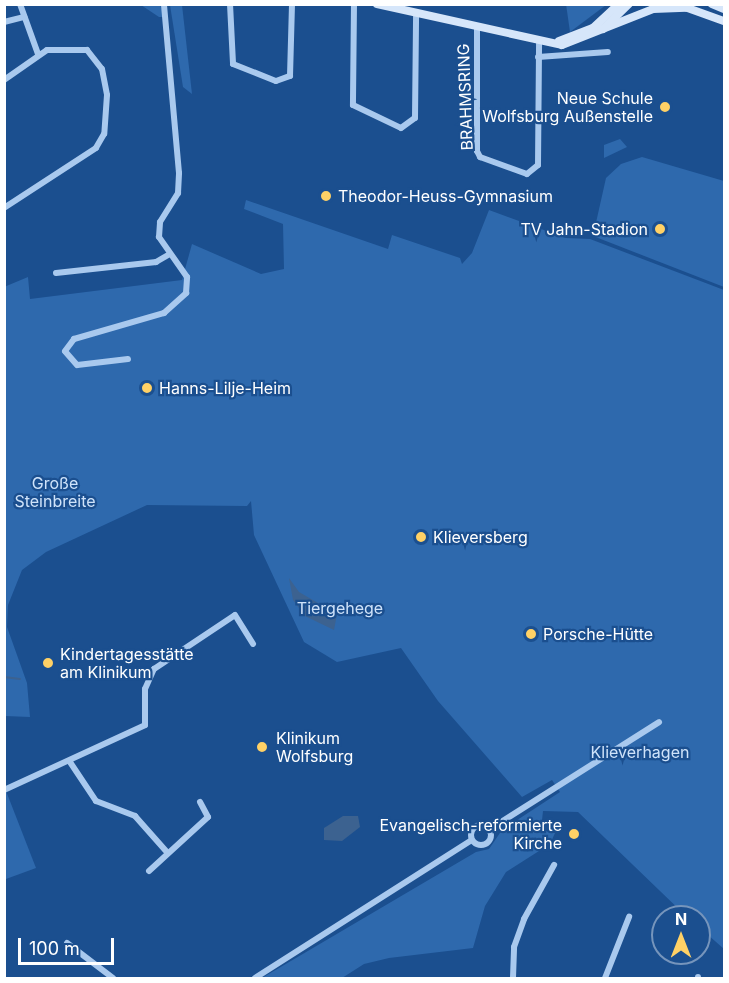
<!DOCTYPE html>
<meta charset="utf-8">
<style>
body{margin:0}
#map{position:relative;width:729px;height:983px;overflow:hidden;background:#1b4f8f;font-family:Inter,sans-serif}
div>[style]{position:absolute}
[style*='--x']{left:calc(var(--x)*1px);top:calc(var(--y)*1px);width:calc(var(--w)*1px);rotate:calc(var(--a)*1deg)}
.green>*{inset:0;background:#2e69ad}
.water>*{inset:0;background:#3c6290}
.stream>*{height:2px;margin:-1px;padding:0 1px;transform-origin:1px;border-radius:1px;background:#3c6290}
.street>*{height:6px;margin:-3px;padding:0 3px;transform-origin:3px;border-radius:3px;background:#a9c9ee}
.street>.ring{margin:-3px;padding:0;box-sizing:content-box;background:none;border:6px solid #a9c9ee;border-radius:50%}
.secondary>*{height:8px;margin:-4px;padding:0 4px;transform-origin:4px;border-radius:4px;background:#d6e6fa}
.dots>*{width:16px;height:16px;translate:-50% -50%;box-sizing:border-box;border:3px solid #1b4f8f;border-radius:50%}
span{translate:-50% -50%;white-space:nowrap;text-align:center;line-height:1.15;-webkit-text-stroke:4.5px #1b4f8f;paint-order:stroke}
.street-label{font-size:16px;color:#fff}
.poi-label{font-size:16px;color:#fff}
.right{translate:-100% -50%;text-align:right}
.left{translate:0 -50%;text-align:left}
.park-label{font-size:16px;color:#cfe3fa}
.frame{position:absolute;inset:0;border:6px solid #fff;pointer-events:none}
.north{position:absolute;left:651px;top:905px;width:60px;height:60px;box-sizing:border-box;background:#1b4f8f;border:2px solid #7695bc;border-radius:50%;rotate:0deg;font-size:16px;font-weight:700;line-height:24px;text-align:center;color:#fff}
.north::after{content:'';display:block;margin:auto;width:21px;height:27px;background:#ffd166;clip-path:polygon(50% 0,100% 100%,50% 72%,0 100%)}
.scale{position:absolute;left:18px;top:938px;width:96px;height:27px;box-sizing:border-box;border:3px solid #fff;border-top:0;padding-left:8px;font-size:18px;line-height:21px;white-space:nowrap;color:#fff;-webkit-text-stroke:4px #1b4f8f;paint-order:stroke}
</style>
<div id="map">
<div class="green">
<div style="clip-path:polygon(566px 4px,606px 4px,606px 5px,570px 32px)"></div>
<div style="clip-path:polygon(141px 5px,160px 5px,165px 17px,159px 17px)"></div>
<div style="clip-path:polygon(170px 5px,182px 5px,192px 94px,183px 87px)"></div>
<div style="clip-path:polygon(620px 139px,627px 147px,604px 158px,604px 145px)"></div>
<div style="clip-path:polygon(642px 157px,724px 181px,724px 287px,593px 236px,606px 178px,621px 164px)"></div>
<div style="clip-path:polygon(246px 200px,388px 249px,392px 235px,460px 258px,462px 264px,472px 253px,489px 210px,566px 238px,590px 239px,724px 290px,724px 949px,699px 927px,699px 917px,687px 917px,578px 812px,543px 811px,541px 830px,555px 833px,550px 844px,506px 872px,485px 906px,473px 948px,389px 958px,364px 964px,342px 978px,262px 978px,476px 852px,489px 849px,502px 830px,560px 792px,552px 780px,522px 797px,438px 701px,401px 648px,337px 662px,304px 642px,254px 535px,251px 501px,247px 506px,147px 505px,46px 552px,22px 570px,8px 605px,7px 627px,27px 683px,30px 717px,5px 716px,4px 287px,28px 277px,30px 299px,182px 280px,192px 244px,261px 274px,284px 269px,283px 224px,244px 209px)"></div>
<div style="clip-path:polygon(6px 791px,36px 868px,6px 879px,4px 792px)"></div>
</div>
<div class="water">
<div style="clip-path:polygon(289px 578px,299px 592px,337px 614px,334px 630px,305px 616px,293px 600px)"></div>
<div style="clip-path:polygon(343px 816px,358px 816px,360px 827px,342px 841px,324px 840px,324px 828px)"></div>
</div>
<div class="stream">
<div style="--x:4;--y:677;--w:16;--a:7"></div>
</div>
<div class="street">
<div style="--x:20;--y:4;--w:53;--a:70.2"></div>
<div style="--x:230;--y:4;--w:60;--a:87.1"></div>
<div style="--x:233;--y:64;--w:46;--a:21.6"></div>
<div style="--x:276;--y:81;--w:15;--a:-20"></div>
<div style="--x:290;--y:76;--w:72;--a:-88.4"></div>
<div style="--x:354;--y:4;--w:101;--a:90.6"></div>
<div style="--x:353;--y:105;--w:53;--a:25.6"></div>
<div style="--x:401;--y:128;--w:17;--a:-36"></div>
<div style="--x:415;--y:118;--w:104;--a:-89.4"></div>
<div style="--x:4;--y:22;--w:21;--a:-14"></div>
<div style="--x:477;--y:29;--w:122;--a:90"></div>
<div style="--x:477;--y:151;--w:7;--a:63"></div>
<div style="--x:480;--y:157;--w:50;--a:19.9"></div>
<div style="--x:527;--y:174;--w:14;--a:-39"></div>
<div style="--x:538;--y:165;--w:122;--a:-89.5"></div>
<div style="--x:538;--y:57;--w:70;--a:-4.1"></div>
<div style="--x:4;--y:80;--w:52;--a:-34.9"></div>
<div style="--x:47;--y:50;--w:40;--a:0"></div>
<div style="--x:87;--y:50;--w:24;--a:52"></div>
<div style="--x:102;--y:69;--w:26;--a:79"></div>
<div style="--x:107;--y:95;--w:39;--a:94"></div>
<div style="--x:104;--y:134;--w:16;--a:120"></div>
<div style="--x:96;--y:148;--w:110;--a:146.9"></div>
<div style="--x:56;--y:273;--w:101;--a:-6.3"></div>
<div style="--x:156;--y:262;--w:16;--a:-30"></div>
<div style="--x:128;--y:359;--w:51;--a:173.3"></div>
<div style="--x:77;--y:365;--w:18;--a:-131"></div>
<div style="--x:65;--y:351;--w:15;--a:-53"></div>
<div style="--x:74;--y:339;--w:94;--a:-16.1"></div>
<div style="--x:164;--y:313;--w:30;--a:-42"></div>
<div style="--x:186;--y:293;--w:16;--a:-86"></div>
<div style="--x:187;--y:277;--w:49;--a:-125"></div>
<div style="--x:159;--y:237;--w:15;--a:-86"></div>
<div style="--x:160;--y:222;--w:34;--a:-58"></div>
<div style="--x:178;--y:193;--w:20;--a:-87"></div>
<div style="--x:179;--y:173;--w:170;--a:-95.1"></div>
<div style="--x:70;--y:762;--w:47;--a:56.3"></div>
<div style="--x:96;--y:801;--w:42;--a:21"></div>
<div style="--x:135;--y:816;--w:48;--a:48.4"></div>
<div style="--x:4;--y:790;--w:155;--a:-24.7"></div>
<div style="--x:145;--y:725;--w:36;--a:-90"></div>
<div style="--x:145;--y:689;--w:22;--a:-66"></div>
<div style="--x:154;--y:669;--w:97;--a:-33.7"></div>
<div style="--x:235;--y:615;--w:34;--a:58"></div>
<div class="ring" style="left:471px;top:825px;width:14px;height:14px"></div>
<div style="--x:490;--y:829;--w:200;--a:-32.3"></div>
<div style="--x:149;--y:871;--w:80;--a:-42.5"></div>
<div style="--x:208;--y:817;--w:17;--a:-118"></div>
<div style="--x:67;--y:943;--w:58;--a:37.3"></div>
<div style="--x:255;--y:978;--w:257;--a:-32.5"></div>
<div style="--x:513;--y:978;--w:31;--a:-88"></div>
<div style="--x:514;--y:947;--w:30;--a:-70"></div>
<div style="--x:524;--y:919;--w:62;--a:-60.9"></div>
<div style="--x:605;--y:978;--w:66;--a:-68.5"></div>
<div style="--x:698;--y:978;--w:1;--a:-90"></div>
</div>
<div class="secondary">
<div style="--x:377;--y:4;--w:189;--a:12.5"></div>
<div style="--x:562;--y:45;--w:98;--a:-21.6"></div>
<div style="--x:653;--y:9;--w:33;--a:-2"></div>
<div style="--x:712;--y:4;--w:13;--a:23"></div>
<div style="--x:682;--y:6;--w:45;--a:19.7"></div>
<div style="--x:603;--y:29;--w:36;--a:-44"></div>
<div style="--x:559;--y:41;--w:36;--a:-21"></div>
<div style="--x:593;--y:28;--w:35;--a:-43"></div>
</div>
<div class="dots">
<div style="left:665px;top:107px;background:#ffd166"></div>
<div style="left:326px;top:196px;background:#ffd166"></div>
<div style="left:660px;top:229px;background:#ffd166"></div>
<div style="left:147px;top:388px;background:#ffd166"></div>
<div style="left:421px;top:537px;background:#ffd166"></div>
<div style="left:531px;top:634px;background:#ffd166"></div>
<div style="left:48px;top:663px;background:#ffd166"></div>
<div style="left:262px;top:747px;background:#ffd166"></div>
<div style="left:574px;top:834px;background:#ffd166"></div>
</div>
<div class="street-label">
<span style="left:465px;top:97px;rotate:-92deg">BRAHMSRING</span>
</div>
<div class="poi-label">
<span class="right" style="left:653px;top:107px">Neue Schule<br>Wolfsburg Außenstelle</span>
<span class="left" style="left:338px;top:196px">Theodor-Heuss-Gymnasium</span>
<span class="right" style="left:648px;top:229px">TV Jahn-Stadion</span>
<span class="left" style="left:159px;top:388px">Hanns-Lilje-Heim</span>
<span class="left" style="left:433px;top:537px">Klieversberg</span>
<span class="left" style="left:543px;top:634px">Porsche-Hütte</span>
<span class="left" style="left:60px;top:663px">Kindertagesstätte<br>am Klinikum</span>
<span class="left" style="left:276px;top:747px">Klinikum<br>Wolfsburg</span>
<span class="right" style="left:562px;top:834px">Evangelisch-reformierte<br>Kirche</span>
</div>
<div class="park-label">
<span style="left:55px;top:492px">Große<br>Steinbreite</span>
<span style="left:340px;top:608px">Tiergehege</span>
<span style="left:640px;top:752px">Klieverhagen</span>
</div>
<div class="frame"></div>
<div class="north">N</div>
<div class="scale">100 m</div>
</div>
